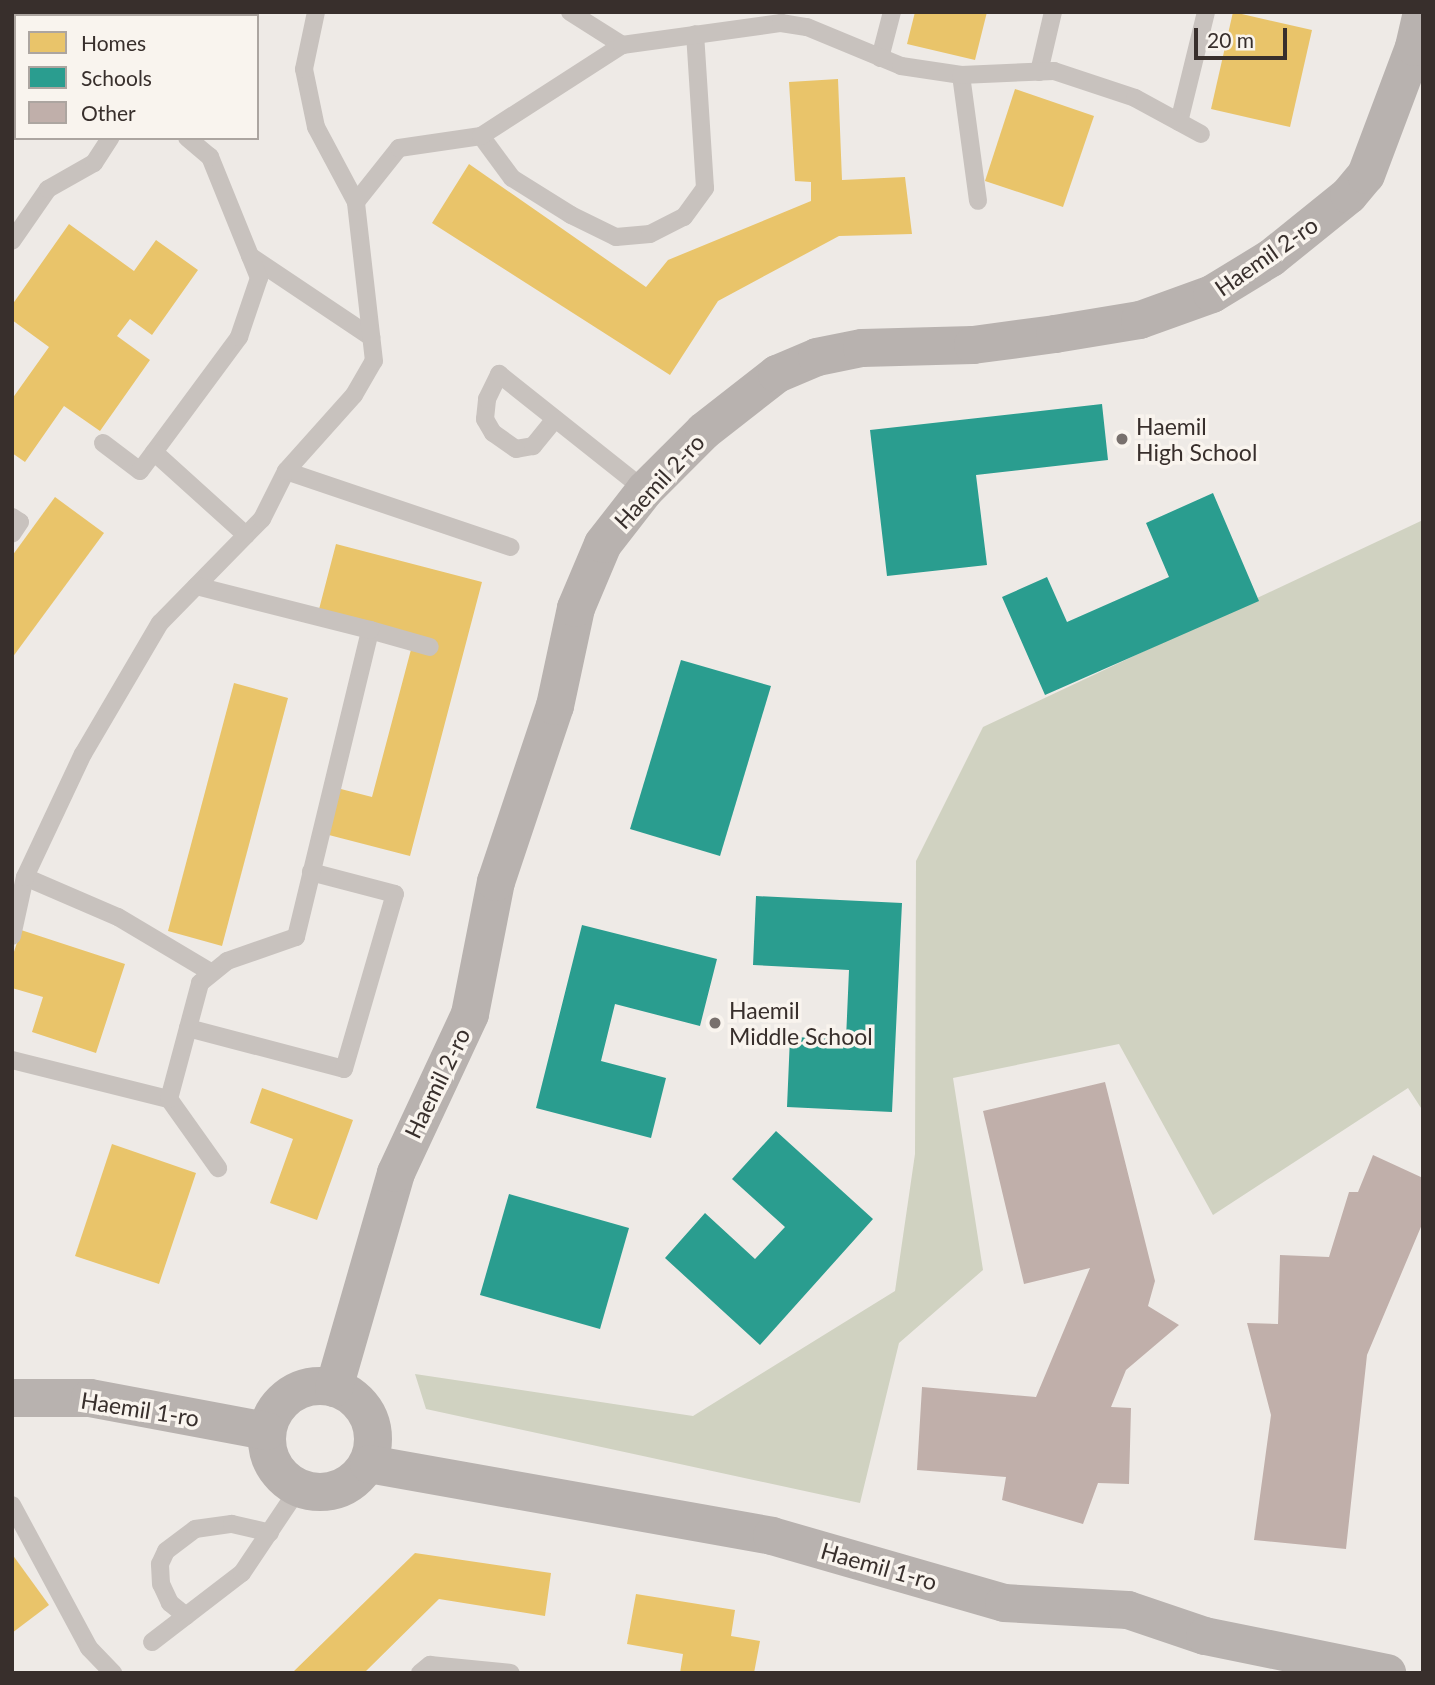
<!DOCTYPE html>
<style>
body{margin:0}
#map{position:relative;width:1435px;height:1685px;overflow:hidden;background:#eeeae6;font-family:Lato,sans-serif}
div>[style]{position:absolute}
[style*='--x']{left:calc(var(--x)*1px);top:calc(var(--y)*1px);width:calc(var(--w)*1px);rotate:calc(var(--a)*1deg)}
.green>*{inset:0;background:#d0d2c1}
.homes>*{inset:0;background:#e9c46a}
.schools>*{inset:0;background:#2a9d8f}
.building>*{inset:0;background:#c0afaa}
.lane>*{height:18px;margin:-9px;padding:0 9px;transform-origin:9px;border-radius:9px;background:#c8c2be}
.secondary>*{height:38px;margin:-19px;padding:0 19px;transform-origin:19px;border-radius:19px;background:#b8b2af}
.secondary>.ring{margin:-19px;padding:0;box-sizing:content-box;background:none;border:38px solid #b8b2af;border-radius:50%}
.dots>*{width:19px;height:19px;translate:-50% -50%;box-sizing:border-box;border:4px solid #f9f4ee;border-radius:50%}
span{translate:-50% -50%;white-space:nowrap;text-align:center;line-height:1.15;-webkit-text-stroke:7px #f9f4ee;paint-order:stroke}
.street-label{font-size:23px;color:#382f2c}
.poi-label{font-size:23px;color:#382f2c}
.left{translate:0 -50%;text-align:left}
.frame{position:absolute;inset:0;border:14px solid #382f2c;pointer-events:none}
.legend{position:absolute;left:14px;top:14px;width:245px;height:126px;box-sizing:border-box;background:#f9f4ee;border:2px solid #aca5a0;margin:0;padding:9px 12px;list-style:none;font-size:21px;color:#382f2c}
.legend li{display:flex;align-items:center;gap:14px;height:35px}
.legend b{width:35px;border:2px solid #aca5a0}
.scale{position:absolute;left:1194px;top:28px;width:93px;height:32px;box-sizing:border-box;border:4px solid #382f2c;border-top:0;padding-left:9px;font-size:21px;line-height:24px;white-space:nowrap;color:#382f2c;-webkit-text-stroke:5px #f9f4ee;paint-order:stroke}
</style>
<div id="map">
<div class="green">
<div style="clip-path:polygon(1423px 520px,1423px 1111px,1408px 1088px,1213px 1215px,1119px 1044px,953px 1078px,983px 1270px,899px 1343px,860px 1503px,426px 1409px,415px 1374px,693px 1416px,895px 1291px,915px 1154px,916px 861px,983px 727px)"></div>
</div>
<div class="homes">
<div style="clip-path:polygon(65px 12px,90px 12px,88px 16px)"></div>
<div style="clip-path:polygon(915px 12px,987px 12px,975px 60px,907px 44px)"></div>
<div style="clip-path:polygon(1233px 12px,1312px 30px,1290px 127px,1211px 109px)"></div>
<div style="clip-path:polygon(838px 79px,842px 180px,905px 177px,912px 234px,839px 236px,718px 301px,670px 375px,432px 223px,469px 164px,646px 287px,668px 260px,811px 201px,811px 182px,795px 181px,789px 82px)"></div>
<div style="clip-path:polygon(1015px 89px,1094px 116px,1063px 207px,985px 181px)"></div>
<div style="clip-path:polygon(69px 224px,134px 271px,156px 240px,198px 270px,152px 335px,130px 319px,117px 336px,150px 360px,100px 431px,64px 406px,25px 462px,12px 453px,12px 399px,49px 347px,12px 320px,12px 305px)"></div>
<div style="clip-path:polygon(55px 497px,104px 533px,12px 658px,12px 556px)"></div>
<div style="clip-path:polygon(336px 544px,482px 582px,410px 856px,325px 834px,337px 788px,372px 797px,413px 642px,317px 617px)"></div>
<div style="clip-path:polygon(234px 683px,288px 698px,222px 946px,168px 931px)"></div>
<div style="clip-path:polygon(21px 930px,125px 964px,96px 1053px,32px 1032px,43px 997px,12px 988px,12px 958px)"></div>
<div style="clip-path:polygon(262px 1088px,353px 1120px,317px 1220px,270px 1203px,293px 1139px,250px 1123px)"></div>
<div style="clip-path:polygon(112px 1144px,196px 1173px,159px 1284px,75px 1256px)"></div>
<div style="clip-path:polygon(415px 1553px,551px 1573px,545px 1616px,439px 1599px,364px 1673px,292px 1673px)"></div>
<div style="clip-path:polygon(12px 1554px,49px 1605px,12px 1633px)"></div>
<div style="clip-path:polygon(636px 1594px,735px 1610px,731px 1636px,760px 1641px,754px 1673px,680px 1673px,683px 1654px,627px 1644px)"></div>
</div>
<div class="schools">
<div style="clip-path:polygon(1102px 404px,1108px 460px,976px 475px,987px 565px,887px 576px,870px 430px)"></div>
<div style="clip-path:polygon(1213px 493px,1259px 601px,1045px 695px,1002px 597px,1047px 577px,1067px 622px,1169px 577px,1146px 523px)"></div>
<div style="clip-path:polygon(681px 660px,771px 686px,720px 856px,630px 829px)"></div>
<div style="clip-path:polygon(756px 896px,902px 903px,892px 1112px,787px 1107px,790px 1037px,846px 1039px,849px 970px,753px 965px)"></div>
<div style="clip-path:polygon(582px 925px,717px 959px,700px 1026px,615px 1004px,601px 1061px,666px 1078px,651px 1138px,536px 1108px)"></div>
<div style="clip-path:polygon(776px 1131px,873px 1219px,760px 1345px,665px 1258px,705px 1213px,755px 1259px,785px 1227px,732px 1179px)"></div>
<div style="clip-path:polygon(509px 1194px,629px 1228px,600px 1329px,480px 1295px)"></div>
</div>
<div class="building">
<div style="clip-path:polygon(1105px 1082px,1155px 1281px,1148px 1306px,1179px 1325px,1126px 1370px,1111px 1407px,1131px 1408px,1129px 1484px,1098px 1483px,1083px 1524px,1002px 1500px,1006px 1477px,917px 1470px,922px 1387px,1036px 1397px,1090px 1268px,1024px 1284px,983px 1111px)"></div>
<div style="clip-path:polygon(1373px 1155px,1423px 1178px,1423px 1222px,1367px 1355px,1346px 1549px,1254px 1540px,1271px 1415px,1247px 1323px,1278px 1324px,1280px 1255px,1329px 1257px,1349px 1192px,1358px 1192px)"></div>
</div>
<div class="lane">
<div style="--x:27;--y:12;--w:5;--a:53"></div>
<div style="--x:570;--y:12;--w:62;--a:32.4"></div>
<div style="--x:175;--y:16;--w:5;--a:-53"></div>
<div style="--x:880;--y:58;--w:48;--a:-75.4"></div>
<div style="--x:1039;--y:72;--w:62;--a:-76.9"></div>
<div style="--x:961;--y:75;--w:127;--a:82.3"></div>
<div style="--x:1179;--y:122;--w:113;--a:-76.2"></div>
<div style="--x:481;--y:136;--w:52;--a:53.6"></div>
<div style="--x:512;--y:178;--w:70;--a:32.1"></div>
<div style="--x:571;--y:215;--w:50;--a:26.1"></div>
<div style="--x:616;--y:237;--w:34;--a:-5"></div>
<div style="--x:650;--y:234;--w:38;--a:-27"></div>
<div style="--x:684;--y:217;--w:36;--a:-54"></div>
<div style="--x:705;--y:188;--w:154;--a:-93.7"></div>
<div style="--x:356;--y:202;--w:69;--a:-51.5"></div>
<div style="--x:399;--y:148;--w:83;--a:-8.3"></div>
<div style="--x:481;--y:136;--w:168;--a:-32.8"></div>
<div style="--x:622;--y:45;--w:161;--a:-7.9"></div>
<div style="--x:781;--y:23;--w:26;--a:9"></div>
<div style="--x:807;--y:27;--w:102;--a:22.5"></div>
<div style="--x:901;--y:66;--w:61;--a:8.5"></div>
<div style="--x:961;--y:75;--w:93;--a:-2.5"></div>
<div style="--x:1054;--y:71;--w:85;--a:18.4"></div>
<div style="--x:1135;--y:98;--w:75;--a:28.6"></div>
<div style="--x:12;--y:241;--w:63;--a:-55.3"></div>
<div style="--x:48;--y:189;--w:53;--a:-29.5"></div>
<div style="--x:94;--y:163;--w:30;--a:-57"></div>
<div style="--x:250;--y:256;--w:146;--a:33.8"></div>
<div style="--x:555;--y:419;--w:35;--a:129"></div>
<div style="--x:533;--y:446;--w:17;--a:170"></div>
<div style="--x:516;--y:449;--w:28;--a:-145"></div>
<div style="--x:493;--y:433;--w:16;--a:-120"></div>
<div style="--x:485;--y:419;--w:20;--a:-84"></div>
<div style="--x:487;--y:399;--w:28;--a:-64"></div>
<div style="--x:499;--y:374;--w:186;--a:38.5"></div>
<div style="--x:103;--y:443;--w:46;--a:37.1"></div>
<div style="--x:140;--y:471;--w:167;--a:-53.5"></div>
<div style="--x:239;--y:337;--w:62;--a:-71.3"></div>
<div style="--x:259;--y:278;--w:131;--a:-112"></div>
<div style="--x:210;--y:157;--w:30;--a:-140"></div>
<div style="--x:154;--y:452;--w:124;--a:42.1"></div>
<div style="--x:286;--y:471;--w:237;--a:18.7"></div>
<div style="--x:12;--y:517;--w:9;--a:32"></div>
<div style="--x:20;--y:522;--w:14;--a:124"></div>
<div style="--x:370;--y:630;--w:62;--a:15.8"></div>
<div style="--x:25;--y:877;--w:101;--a:23.3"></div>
<div style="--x:118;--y:917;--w:109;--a:30.8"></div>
<div style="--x:12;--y:936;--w:60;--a:-77.6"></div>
<div style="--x:25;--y:877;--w:136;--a:-64.8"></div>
<div style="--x:83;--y:754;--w:152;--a:-59.6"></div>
<div style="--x:160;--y:623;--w:146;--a:-45.6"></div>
<div style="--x:262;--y:519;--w:54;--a:-63.4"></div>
<div style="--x:286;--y:471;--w:102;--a:-48.2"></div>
<div style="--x:354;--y:395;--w:39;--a:-60"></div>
<div style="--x:374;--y:361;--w:160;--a:-96.5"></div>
<div style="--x:356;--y:202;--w:85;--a:-118.1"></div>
<div style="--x:316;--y:127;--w:59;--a:-101.7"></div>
<div style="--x:304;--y:69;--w:58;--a:-78.1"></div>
<div style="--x:188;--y:1028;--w:161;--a:14.7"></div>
<div style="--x:344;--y:1069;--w:182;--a:-73.8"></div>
<div style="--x:395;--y:894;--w:87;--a:-165.3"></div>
<div style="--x:12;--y:1060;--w:162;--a:14"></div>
<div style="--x:169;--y:1099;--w:85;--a:54.6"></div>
<div style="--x:169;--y:1099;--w:120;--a:-75"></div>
<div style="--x:200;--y:983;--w:35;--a:-39"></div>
<div style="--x:227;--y:961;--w:73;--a:-19.2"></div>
<div style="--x:296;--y:937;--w:316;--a:-76.4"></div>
<div style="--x:370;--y:630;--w:179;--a:-165.8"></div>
<div style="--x:12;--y:1505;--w:162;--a:61.7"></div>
<div style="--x:89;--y:1648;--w:35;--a:46"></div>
<div style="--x:186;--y:1616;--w:21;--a:-141"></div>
<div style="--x:170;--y:1603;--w:21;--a:-115"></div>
<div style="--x:161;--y:1584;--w:20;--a:-93"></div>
<div style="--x:160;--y:1564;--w:14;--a:-65"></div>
<div style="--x:166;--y:1551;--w:36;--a:-37"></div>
<div style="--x:195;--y:1529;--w:37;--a:-8"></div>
<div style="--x:232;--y:1524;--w:39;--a:13"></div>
<div style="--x:152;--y:1642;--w:113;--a:-37.5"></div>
<div style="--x:242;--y:1573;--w:102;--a:-56.2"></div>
<div style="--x:420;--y:1673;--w:13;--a:-39"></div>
<div style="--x:430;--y:1665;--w:81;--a:5.6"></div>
</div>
<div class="secondary">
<div class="ring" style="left:267px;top:1386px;width:68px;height:68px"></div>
<div style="--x:334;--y:1388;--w:224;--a:-73.9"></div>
<div style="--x:396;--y:1173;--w:175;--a:-65"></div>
<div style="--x:470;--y:1014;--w:135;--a:-78.9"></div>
<div style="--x:496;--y:882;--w:186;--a:-71.5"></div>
<div style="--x:555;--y:706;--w:100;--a:-77.9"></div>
<div style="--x:576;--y:608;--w:69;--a:-67.1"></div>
<div style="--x:603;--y:544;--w:68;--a:-52.1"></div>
<div style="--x:645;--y:490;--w:83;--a:-45"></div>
<div style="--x:704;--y:431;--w:93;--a:-38"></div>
<div style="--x:777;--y:374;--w:43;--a:-23"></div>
<div style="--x:817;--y:357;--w:46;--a:-11.3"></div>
<div style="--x:862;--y:348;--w:111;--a:-1.5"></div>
<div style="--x:973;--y:345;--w:83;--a:-7.6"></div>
<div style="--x:1055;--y:334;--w:86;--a:-9.4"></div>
<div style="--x:1140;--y:320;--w:77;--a:-19.9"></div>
<div style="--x:1212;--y:294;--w:69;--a:-31.4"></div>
<div style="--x:1271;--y:258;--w:100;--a:-38.9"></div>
<div style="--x:1349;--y:195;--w:26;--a:-50"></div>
<div style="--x:1366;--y:175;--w:137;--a:-69.4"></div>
<div style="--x:1414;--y:47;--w:36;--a:-77"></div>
<div style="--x:12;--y:1398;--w:78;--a:0"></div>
<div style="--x:90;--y:1398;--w:180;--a:10.6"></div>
<div style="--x:369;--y:1464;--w:409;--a:10.1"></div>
<div style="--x:772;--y:1536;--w:241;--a:16.1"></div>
<div style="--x:1004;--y:1603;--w:124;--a:3.2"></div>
<div style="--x:1128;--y:1610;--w:81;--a:18.7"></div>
<div style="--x:1205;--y:1636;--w:186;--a:11.5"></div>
</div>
<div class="dots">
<div style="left:1122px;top:439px;background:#78706d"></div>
<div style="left:715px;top:1023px;background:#78706d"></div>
</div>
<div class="street-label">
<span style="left:1266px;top:256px;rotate:-35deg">Haemil 2-ro</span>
<span style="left:659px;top:481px;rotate:-47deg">Haemil 2-ro</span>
<span style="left:437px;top:1083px;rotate:-64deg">Haemil 2-ro</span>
<span style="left:140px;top:1409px;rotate:9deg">Haemil 1-ro</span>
<span style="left:879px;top:1566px;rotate:16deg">Haemil 1-ro</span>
</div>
<div class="poi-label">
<span class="left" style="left:1136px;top:439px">Haemil<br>High School</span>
<span class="left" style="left:729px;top:1023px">Haemil<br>Middle School</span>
</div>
<div class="frame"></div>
<ul class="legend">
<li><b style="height:19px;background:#e9c46a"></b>Homes</li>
<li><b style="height:19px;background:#2a9d8f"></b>Schools</li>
<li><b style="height:19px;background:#c0afaa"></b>Other</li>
</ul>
<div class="scale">20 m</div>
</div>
